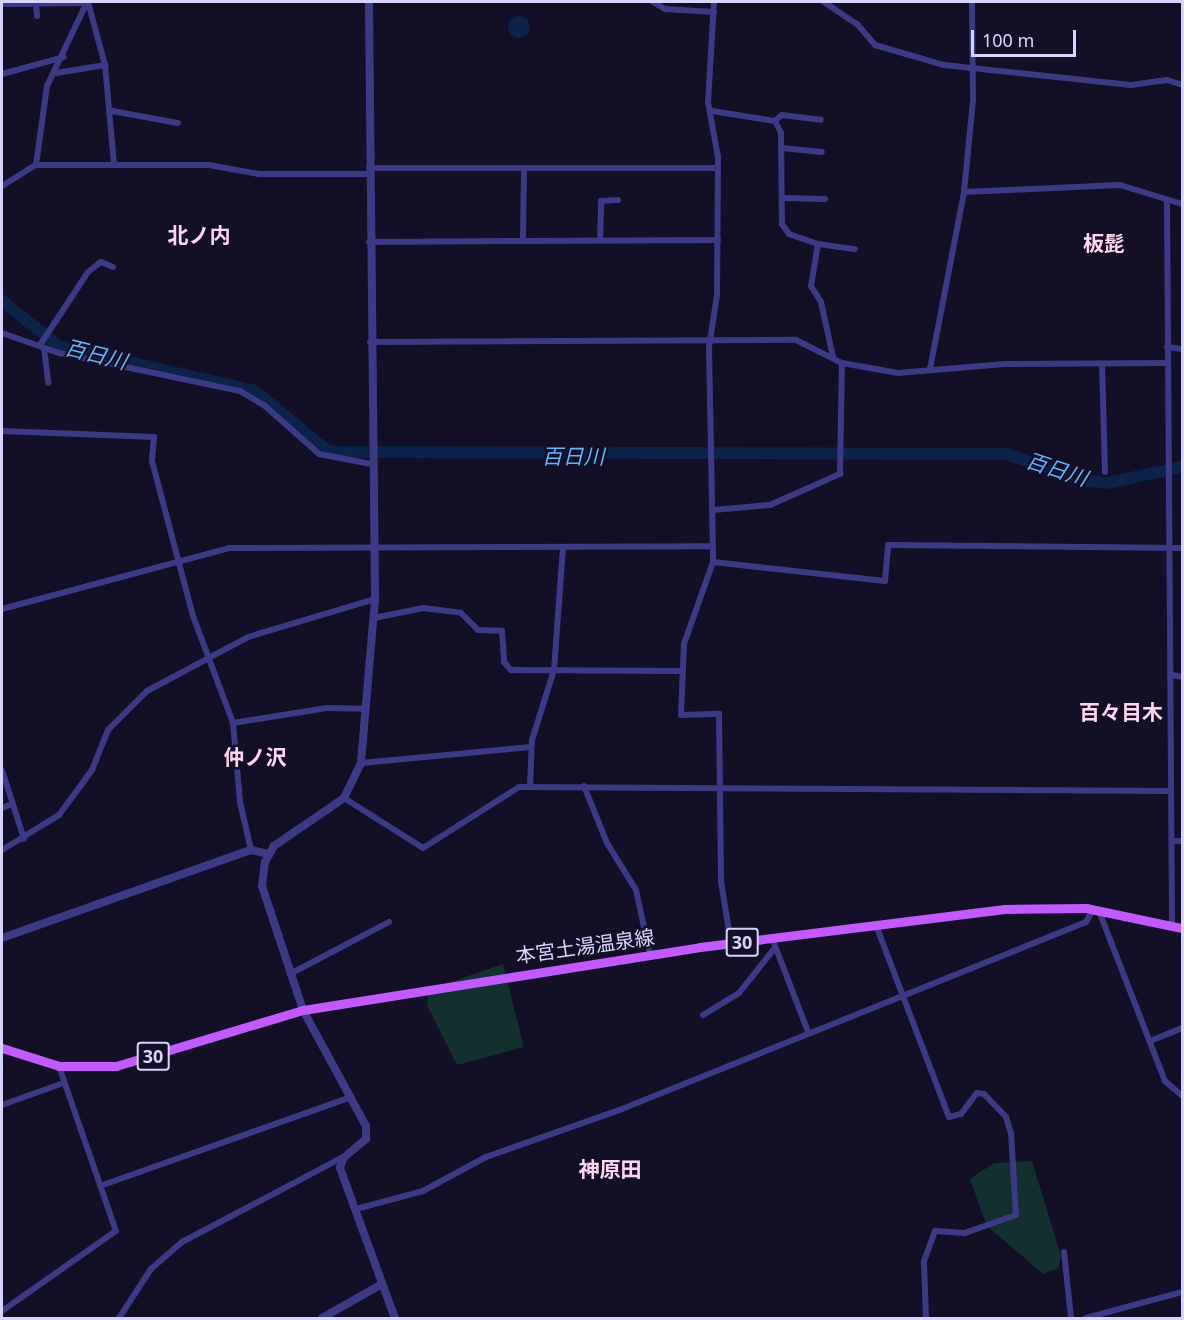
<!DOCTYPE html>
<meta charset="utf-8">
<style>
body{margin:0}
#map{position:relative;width:1184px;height:1320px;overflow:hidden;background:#130f26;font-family:"Noto Sans","Noto Sans JP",sans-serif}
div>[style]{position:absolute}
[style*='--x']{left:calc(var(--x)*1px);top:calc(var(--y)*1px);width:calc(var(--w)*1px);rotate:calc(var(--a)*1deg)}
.green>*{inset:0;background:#12302f}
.water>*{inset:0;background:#0c2248}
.round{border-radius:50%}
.river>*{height:12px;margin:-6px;padding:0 6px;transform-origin:6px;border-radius:6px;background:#0c2248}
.minor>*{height:6px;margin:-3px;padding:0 3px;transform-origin:3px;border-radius:3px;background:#3d3a85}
.tertiary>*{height:8px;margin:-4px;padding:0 4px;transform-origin:4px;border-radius:4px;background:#3d3a85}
.primary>*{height:9px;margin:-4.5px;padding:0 4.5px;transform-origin:4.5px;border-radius:4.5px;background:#c25bff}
span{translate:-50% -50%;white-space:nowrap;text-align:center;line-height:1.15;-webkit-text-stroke:5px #130f26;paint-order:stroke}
.shield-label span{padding:2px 4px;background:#130f26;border:2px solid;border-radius:4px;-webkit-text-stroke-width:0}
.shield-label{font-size:18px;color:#d9d4ff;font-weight:700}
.street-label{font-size:20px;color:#d9d4ff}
.neighbourhood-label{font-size:21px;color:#ffd6f0;font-weight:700}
.water-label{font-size:21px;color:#62b6ff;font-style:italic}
.frame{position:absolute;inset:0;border:3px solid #d9d4ff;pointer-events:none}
.scale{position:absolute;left:971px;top:30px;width:105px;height:27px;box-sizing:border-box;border:3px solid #d9d4ff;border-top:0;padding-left:8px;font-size:18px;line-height:21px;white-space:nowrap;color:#d9d4ff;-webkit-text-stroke:4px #130f26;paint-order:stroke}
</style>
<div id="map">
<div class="green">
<div style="clip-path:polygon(503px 964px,524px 1047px,457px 1065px,427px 1005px,428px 990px)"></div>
<div style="clip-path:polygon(1032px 1161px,1061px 1256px,1058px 1268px,1043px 1274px,987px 1226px,970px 1179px,994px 1163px)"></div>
</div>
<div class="water">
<div class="round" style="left:508px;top:16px;width:22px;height:22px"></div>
</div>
<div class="river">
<div style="--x:2;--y:301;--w:73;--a:38.3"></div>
<div style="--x:59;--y:346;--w:201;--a:12.9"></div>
<div style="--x:255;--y:391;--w:96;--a:39.5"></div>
<div style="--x:329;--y:452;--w:677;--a:0.17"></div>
<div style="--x:1006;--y:454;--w:79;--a:19.1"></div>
<div style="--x:1081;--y:480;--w:26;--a:7"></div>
<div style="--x:1107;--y:483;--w:77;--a:-12"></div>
</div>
<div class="minor">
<div style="--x:653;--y:2;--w:14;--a:30"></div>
<div style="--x:665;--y:9;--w:49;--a:3.5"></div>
<div style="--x:714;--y:2;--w:100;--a:93.4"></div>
<div style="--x:708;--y:102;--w:56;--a:79.7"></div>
<div style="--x:718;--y:157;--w:138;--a:90.4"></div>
<div style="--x:717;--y:295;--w:53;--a:98.7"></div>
<div style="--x:709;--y:347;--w:215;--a:88.9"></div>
<div style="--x:713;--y:562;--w:87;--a:109.5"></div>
<div style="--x:684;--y:644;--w:71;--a:92.4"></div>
<div style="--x:681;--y:715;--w:38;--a:-2"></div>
<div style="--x:719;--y:714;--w:167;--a:89.3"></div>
<div style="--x:721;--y:881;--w:64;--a:81"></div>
<div style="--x:824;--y:2;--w:40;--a:34"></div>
<div style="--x:857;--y:24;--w:28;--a:49"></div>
<div style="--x:875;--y:45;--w:72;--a:16.2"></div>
<div style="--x:944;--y:65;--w:188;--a:6.1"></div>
<div style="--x:1131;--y:85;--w:36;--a:-8"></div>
<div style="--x:1167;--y:80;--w:16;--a:18"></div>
<div style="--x:2;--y:4;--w:84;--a:-0.7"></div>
<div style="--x:36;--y:4;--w:12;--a:85"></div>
<div style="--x:105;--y:65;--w:99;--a:84.8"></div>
<div style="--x:56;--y:73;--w:50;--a:-9.3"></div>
<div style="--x:105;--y:65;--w:65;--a:-105.1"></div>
<div style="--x:2;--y:74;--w:64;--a:-15.3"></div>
<div style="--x:112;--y:111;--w:67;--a:10.3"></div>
<div style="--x:712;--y:111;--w:64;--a:9"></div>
<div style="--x:775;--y:121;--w:13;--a:63"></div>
<div style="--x:781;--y:133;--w:91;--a:89.4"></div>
<div style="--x:782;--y:224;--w:12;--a:55"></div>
<div style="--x:789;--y:234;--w:31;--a:19"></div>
<div style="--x:818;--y:244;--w:43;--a:99.5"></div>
<div style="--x:811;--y:286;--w:19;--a:58"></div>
<div style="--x:821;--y:302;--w:56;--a:77.7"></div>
<div style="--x:775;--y:121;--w:9;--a:-41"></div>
<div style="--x:782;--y:115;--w:39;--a:7"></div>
<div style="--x:782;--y:148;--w:40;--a:5.7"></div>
<div style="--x:36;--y:165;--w:173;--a:0"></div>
<div style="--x:209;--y:165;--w:51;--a:10.2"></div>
<div style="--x:259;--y:174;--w:109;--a:0"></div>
<div style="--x:369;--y:168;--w:349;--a:0"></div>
<div style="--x:2;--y:186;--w:40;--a:-32"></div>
<div style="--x:36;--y:165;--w:80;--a:-82.1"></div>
<div style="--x:47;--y:86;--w:93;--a:-64.5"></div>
<div style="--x:964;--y:192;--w:156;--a:-2.6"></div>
<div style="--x:1120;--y:185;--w:65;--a:17"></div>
<div style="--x:783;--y:198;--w:42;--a:1.4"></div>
<div style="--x:1167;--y:201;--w:724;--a:89.6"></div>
<div style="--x:600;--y:239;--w:38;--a:-88"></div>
<div style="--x:601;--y:201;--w:17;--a:-3"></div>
<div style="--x:523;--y:241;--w:195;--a:-0.3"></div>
<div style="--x:369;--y:242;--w:154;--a:-0.4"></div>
<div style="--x:523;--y:241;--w:73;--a:-89.2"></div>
<div style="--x:818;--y:244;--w:37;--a:8"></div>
<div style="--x:2;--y:333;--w:60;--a:19.3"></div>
<div style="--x:59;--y:353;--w:185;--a:11.9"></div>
<div style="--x:240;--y:391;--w:29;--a:31"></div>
<div style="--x:265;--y:406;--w:72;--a:41.6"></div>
<div style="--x:319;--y:454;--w:53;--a:10.9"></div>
<div style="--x:370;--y:342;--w:426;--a:-0.3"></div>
<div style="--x:796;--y:340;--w:51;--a:26.6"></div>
<div style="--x:842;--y:363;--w:57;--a:10.1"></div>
<div style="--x:898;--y:373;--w:107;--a:-4.8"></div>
<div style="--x:1005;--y:364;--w:161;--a:-0.4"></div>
<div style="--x:40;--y:345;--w:87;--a:-56.7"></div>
<div style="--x:88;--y:272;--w:16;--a:-38"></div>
<div style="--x:101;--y:262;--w:13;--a:23"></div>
<div style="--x:1167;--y:347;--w:15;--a:8"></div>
<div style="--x:44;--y:348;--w:35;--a:83"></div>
<div style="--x:1102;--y:364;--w:108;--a:88.4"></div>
<div style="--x:930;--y:369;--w:180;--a:-79.1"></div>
<div style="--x:964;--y:192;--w:92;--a:-84.4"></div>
<div style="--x:973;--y:100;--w:98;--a:-90.6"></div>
<div style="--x:2;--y:431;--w:152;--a:2.3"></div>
<div style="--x:154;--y:437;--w:24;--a:95"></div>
<div style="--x:152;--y:461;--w:160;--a:75.2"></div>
<div style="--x:193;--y:616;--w:114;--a:69.5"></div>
<div style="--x:233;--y:723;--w:79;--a:84.9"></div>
<div style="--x:240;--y:802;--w:49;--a:77.1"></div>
<div style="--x:713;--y:510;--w:57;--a:-5"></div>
<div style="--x:770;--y:505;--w:77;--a:-23.9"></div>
<div style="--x:840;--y:474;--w:111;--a:-89"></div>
<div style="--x:713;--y:562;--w:173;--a:6.3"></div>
<div style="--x:885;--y:581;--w:36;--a:-85"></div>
<div style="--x:888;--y:545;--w:294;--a:0.6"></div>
<div style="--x:2;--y:609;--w:235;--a:-15"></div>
<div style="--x:229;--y:548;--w:482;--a:-0.2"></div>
<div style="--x:374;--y:618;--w:50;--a:-11.5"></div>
<div style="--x:423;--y:608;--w:38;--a:7"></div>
<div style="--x:461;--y:613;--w:24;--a:45"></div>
<div style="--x:478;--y:630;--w:24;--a:2"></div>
<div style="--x:502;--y:631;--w:31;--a:86"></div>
<div style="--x:504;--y:662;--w:11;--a:49"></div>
<div style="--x:511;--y:670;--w:170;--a:0.3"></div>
<div style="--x:1172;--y:675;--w:10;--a:11"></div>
<div style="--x:233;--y:723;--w:95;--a:-9.1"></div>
<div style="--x:327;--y:708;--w:39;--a:1"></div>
<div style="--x:361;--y:763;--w:171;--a:-5.4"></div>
<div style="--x:2;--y:770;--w:72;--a:72.3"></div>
<div style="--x:530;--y:786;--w:46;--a:-87.5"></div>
<div style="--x:532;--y:740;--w:73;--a:-72.6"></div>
<div style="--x:554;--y:670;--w:122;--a:-85.8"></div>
<div style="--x:584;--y:786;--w:61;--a:68"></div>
<div style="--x:607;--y:843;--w:55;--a:58.3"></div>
<div style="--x:636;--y:890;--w:66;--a:77.8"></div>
<div style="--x:344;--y:798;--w:93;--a:32.3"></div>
<div style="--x:423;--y:848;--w:114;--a:-32.4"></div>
<div style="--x:519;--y:787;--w:650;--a:0.35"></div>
<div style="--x:2;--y:808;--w:9;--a:-21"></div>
<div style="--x:1172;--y:841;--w:10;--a:0"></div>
<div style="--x:2;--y:850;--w:67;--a:-31.6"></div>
<div style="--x:59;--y:815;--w:56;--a:-53.7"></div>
<div style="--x:92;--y:770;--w:43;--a:-68.2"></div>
<div style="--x:108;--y:730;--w:55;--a:-45"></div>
<div style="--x:147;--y:691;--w:115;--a:-28.1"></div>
<div style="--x:248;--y:637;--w:133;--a:-16.7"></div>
<div style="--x:1099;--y:911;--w:182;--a:68.8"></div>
<div style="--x:1165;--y:1081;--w:23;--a:41"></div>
<div style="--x:876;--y:925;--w:205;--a:69.2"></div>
<div style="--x:949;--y:1117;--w:12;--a:-14"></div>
<div style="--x:961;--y:1114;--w:26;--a:-53"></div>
<div style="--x:977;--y:1093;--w:7;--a:8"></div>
<div style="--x:984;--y:1094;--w:32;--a:46"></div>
<div style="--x:1006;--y:1117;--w:17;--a:73"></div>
<div style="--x:1011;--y:1133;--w:82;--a:86.5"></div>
<div style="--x:1016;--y:1215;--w:54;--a:160.6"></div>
<div style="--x:965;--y:1233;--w:30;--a:-176"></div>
<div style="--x:935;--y:1231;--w:33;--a:110"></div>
<div style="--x:924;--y:1262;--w:56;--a:88"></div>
<div style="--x:772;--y:938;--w:101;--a:69"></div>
<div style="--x:290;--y:974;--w:112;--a:-27.7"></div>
<div style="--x:703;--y:1015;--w:42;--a:-31.4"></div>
<div style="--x:739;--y:993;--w:56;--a:-51.5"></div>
<div style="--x:1150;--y:1041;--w:35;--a:-22"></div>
<div style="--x:2;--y:1105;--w:65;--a:-19.8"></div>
<div style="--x:100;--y:1186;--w:267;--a:-19.5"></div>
<div style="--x:356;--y:1209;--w:69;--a:-15"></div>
<div style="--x:423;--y:1191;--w:72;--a:-28.4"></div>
<div style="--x:486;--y:1157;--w:144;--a:-19.4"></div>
<div style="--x:622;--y:1109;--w:500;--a:-21.95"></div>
<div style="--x:1086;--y:922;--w:14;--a:-60"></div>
<div style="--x:1064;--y:1252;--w:66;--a:83.9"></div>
<div style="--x:2;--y:1311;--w:139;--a:-35.1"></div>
<div style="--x:116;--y:1231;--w:175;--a:-109.1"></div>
<div style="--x:119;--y:1318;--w:59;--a:-56.9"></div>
<div style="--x:151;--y:1269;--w:41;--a:-41.1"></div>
<div style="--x:182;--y:1242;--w:184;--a:-27.8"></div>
<div style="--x:1086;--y:1318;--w:99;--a:-15.2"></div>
</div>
<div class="tertiary">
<div style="--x:369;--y:2;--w:597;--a:89.42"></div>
<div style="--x:375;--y:599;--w:165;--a:94.9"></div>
<div style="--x:361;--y:763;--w:39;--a:116"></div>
<div style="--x:344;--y:798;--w:85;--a:145.6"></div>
<div style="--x:274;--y:846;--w:18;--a:119"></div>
<div style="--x:265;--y:862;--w:24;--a:97"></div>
<div style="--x:262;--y:886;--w:131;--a:71.7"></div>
<div style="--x:303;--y:1010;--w:132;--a:61.5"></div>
<div style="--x:366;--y:1126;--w:13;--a:90"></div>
<div style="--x:366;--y:1139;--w:30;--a:140"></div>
<div style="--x:343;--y:1158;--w:10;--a:107"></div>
<div style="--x:340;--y:1168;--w:160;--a:69.9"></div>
<div style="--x:2;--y:938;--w:264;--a:-19.5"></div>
<div style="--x:251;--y:850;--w:17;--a:13"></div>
<div style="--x:322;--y:1318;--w:69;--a:-29.5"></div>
</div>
<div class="primary">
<div style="--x:2;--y:1048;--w:60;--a:17.5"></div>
<div style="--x:59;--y:1066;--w:57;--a:0"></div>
<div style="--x:116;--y:1066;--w:195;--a:-16.7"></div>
<div style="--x:303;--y:1010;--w:402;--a:-9"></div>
<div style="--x:700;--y:947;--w:307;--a:-7.1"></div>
<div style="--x:1005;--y:909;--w:81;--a:-0.7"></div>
<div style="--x:1086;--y:908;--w:98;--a:11.8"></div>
</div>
<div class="shield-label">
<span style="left:742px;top:942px">30</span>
<span style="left:153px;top:1056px">30</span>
</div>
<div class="street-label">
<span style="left:585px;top:946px;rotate:-8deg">本宮土湯温泉線</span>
</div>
<div class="neighbourhood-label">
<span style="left:199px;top:235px">北ノ内</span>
<span style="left:1104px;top:243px">板髭</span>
<span style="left:1121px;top:712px">百々目木</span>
<span style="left:255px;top:757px">仲ノ沢</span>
<span style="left:610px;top:1169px">神原田</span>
</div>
<div class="water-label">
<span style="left:96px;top:354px;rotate:14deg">百日川</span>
<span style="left:573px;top:456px">百日川</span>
<span style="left:1057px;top:469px;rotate:18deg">百日川</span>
</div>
<div class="frame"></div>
<div class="scale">100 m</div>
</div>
